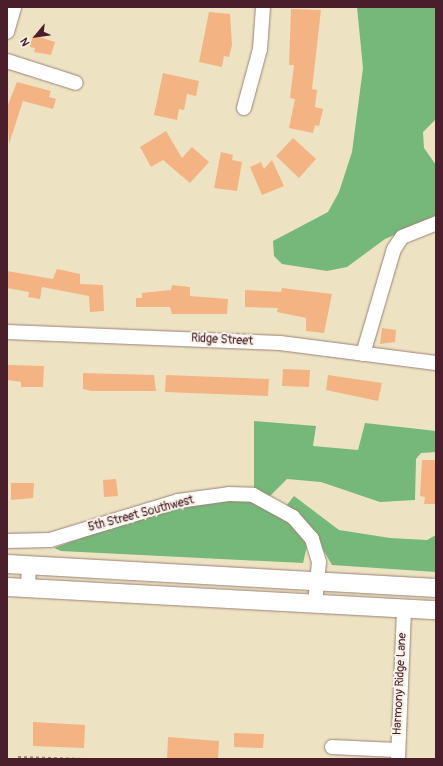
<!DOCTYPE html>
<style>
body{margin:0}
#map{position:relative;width:443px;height:766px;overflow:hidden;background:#ede3c3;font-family:Pangolin,sans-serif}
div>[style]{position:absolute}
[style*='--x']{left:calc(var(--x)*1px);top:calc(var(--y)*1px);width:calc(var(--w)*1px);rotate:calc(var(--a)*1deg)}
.forest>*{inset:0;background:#76b87a}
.building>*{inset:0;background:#f3b382}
.path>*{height:2.5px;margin-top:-1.25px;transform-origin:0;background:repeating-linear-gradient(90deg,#9c8177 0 3px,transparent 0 6px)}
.roads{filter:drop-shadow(0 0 1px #9c8177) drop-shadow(0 0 1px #9c8177)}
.minor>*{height:14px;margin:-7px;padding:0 7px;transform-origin:7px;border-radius:7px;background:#fff}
.major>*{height:18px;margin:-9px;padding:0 9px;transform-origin:9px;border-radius:9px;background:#fff}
span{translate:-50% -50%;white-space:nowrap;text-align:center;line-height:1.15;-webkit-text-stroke:4px #f7f3e8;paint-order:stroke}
.street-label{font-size:12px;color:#4a1f2b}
.frame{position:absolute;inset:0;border:8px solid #4a1f2b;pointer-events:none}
.north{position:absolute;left:16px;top:16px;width:40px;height:40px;-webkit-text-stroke:3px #f7f3e8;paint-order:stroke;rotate:241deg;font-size:11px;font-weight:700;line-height:16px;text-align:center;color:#4a1f2b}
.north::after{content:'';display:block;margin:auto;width:14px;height:18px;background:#4a1f2b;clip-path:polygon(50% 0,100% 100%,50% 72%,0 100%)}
</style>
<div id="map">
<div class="forest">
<div style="clip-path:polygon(357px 7px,436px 7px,436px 119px,423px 132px,424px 148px,436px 165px,436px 217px,385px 239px,347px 267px,327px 271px,282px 264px,274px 256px,273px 241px,328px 212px,339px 192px,352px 152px,363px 68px)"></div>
<div style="clip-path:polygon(254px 421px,316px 426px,313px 446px,358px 450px,365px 423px,436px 431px,436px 452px,421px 453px,416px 459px,415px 500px,380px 502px,321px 482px,287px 479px,269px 497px,254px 492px)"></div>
<div style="clip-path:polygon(294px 496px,339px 530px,390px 538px,427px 540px,436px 535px,436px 572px,332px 565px,308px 524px,286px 506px)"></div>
<div style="clip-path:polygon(231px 497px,248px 498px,281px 513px,303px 534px,307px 546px,303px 563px,61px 551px,54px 548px,147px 514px)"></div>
</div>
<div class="building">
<div style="clip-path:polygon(291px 9px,321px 10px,312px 89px,317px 90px,315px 107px,323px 109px,319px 126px,315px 125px,313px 133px,289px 128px,295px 99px,290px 98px,294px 65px,289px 65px)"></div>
<div style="clip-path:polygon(209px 12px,230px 14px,232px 45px,229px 57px,224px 56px,222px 67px,199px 62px)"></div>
<div style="clip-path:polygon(33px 35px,55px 42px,51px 55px,34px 52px,35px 48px,30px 47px)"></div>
<div style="clip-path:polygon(163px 73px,199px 81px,196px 96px,187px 94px,184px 110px,179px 109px,177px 120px,154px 115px)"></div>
<div style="clip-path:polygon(17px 82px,51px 91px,49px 97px,56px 99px,53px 109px,23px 101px,9px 144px,7px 107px)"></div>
<div style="clip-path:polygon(166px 131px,182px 158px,192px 147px,209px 162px,190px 183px,163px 160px,151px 167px,140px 147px)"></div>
<div style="clip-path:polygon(293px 138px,316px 159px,299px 178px,276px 156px)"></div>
<div style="clip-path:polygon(221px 152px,233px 155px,232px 160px,242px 162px,237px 191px,214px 188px)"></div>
<div style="clip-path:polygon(272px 160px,284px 186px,262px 195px,250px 167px,261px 162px,264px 169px)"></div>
<div style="clip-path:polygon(57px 269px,80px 274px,80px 284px,103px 285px,104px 311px,90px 312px,89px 296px,42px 287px,40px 299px,28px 297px,29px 292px,7px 288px,7px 271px,53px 279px)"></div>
<div style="clip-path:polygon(172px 285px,190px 287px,190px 296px,228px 299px,227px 314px,172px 314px,170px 307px,136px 307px,136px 298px,142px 298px,142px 293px,171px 290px)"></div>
<div style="clip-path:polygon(282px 288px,332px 294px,324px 333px,306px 331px,306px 318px,277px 312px,278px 308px,245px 307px,245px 290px,281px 292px)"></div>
<div style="clip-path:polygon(382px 328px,396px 330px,395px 342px,380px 344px)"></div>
<div style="clip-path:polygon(7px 365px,44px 366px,43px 387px,21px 387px,21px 382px,7px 380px)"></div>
<div style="clip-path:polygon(283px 369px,310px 370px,309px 387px,282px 386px)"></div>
<div style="clip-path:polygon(83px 373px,154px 375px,156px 391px,91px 391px,83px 389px)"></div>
<div style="clip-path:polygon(166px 375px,269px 379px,268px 396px,165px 392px)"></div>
<div style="clip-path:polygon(328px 375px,382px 383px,378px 401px,326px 390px)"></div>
<div style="clip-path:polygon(422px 460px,436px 460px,436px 504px,424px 504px,425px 497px,420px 496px)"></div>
<div style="clip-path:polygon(116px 479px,118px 496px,104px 497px,103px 480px)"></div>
<div style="clip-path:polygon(11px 483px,34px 483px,33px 498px,11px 500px)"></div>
<div style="clip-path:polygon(33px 722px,85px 725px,84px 748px,33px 746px)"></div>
<div style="clip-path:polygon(234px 733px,264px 734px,263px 748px,234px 747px)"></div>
<div style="clip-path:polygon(168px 737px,219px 741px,218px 759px,167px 759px)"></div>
</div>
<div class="path">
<div style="--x:18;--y:757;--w:68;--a:1.7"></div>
</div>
<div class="roads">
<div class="minor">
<div style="--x:7;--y:32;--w:26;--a:-74"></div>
<div style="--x:7;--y:61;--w:72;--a:17.7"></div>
<div style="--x:244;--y:108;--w:61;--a:-74.8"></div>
<div style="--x:260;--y:49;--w:42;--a:-85.9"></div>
<div style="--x:7;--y:332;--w:273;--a:2.3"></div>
<div style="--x:280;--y:343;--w:157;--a:7.3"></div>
<div style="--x:363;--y:354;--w:109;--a:-73.6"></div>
<div style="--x:394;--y:249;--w:14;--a:-56"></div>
<div style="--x:402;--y:237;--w:37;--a:-22"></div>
<div style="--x:7;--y:541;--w:43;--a:-1.3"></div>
<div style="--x:50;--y:540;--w:134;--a:-16.9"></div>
<div style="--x:178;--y:501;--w:51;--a:-7.8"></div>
<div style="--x:229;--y:494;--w:24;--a:2"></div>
<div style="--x:253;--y:495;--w:46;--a:28.8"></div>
<div style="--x:293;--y:517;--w:29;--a:49"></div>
<div style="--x:312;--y:539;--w:24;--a:73"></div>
<div style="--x:319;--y:562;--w:42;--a:95.4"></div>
<div style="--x:28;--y:589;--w:23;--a:-88"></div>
<div style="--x:332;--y:747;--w:64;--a:2.7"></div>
<div style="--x:398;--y:759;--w:151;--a:-87.7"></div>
</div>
<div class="major">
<div style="--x:7;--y:564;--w:430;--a:3.2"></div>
<div style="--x:7;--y:587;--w:430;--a:3.1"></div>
</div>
</div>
<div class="street-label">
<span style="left:222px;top:340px;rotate:3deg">Ridge Street</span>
<span style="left:141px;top:514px;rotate:-15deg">5th Street Southwest</span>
<span style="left:400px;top:684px;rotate:-87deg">Harmony Ridge Lane</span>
</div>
<div class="frame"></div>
<div class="north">N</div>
</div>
